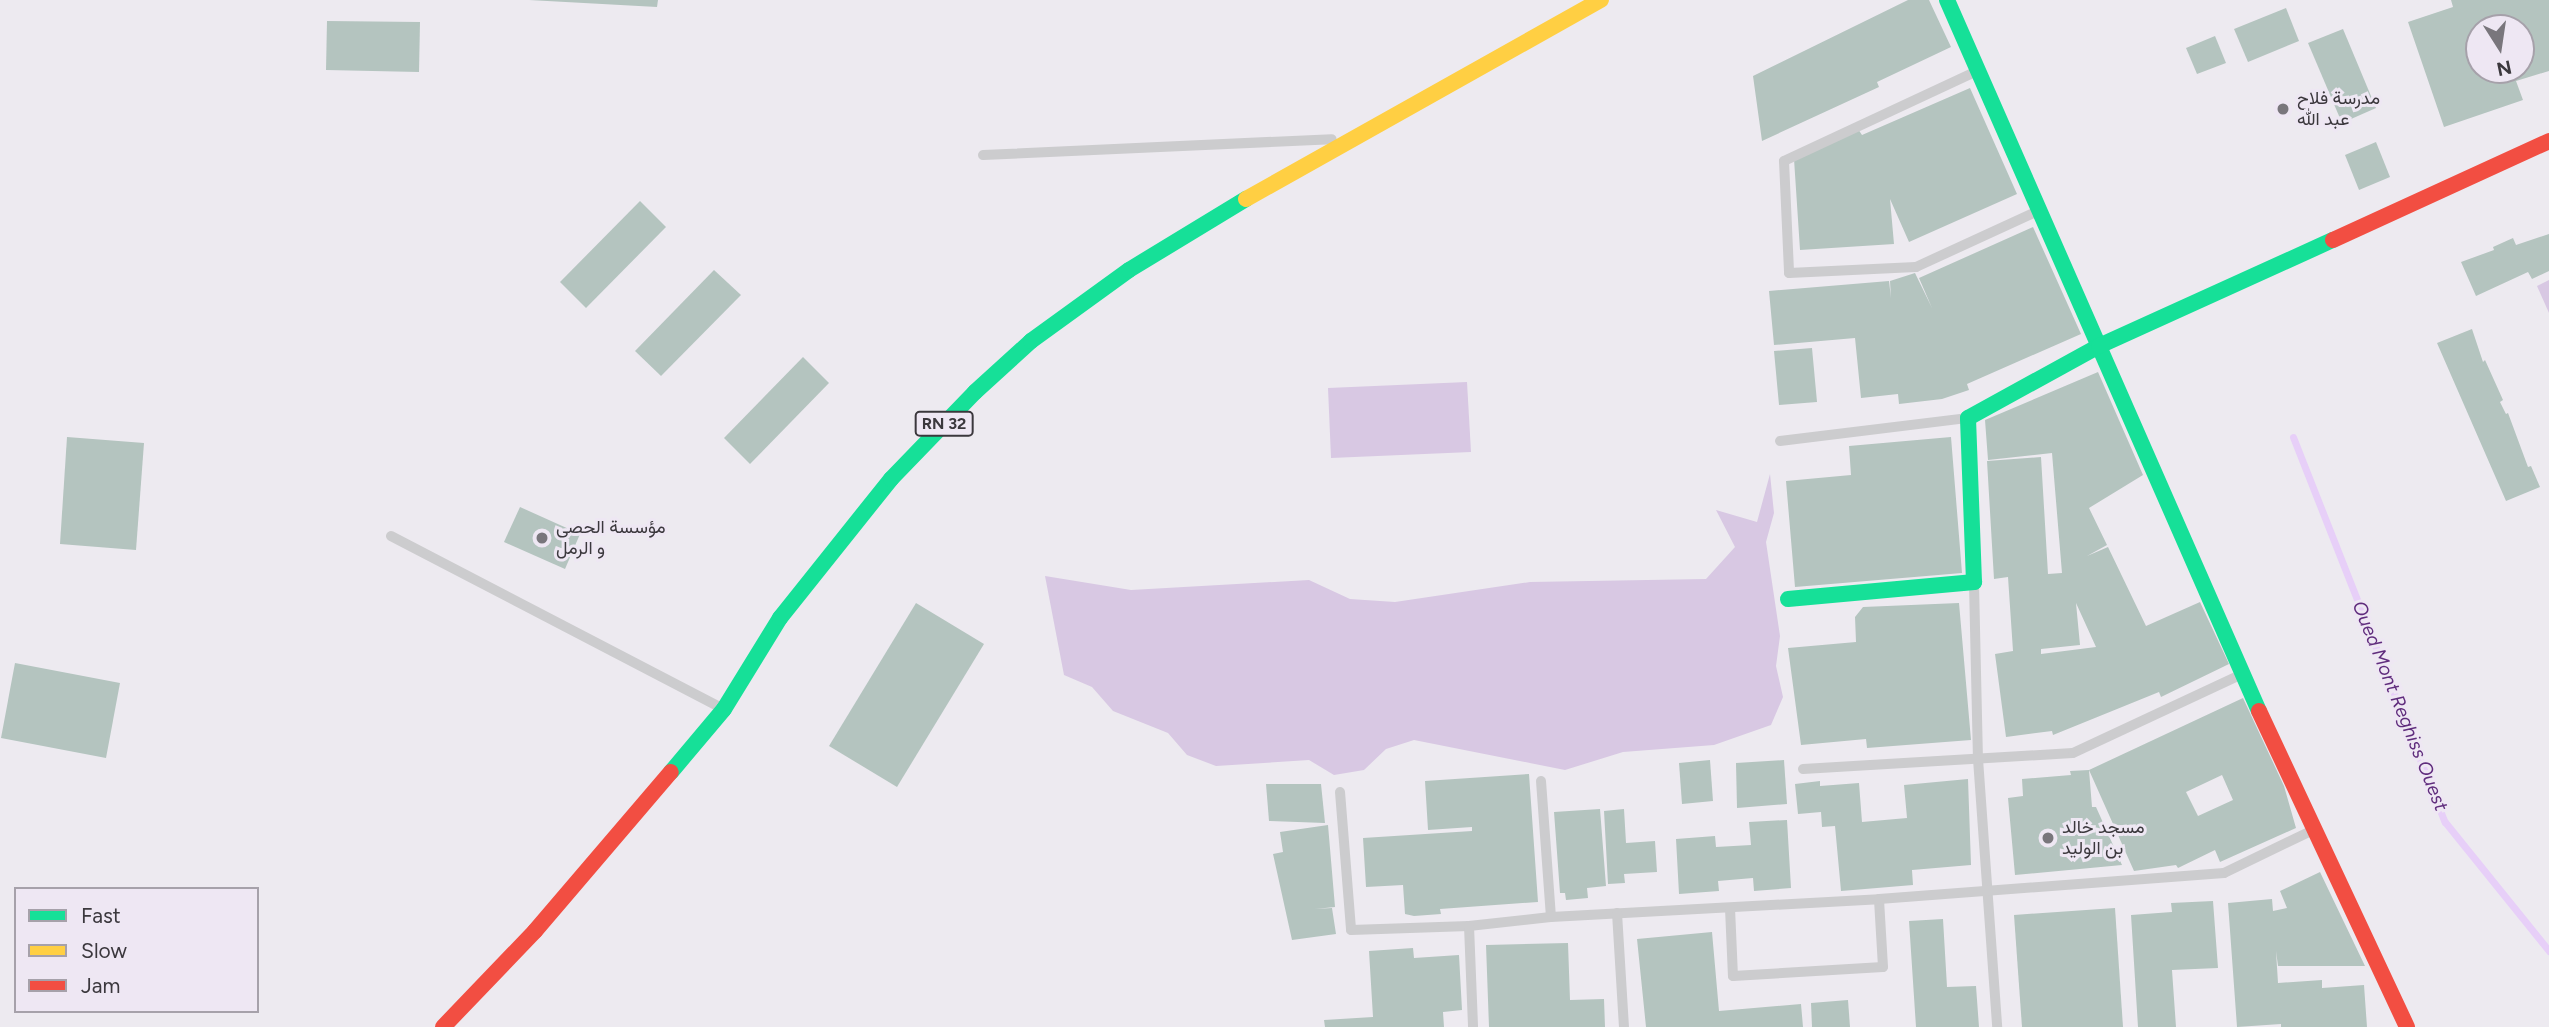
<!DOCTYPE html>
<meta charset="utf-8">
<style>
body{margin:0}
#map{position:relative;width:2549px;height:1027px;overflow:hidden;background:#edeaf0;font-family:Figtree,Vazirmatn,sans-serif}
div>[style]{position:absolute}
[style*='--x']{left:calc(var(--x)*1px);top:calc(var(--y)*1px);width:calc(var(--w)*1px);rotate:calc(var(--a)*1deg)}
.green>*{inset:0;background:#d8c8e3}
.stream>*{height:7px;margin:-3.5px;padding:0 3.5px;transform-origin:3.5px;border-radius:3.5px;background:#e7cff8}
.building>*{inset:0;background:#b4c4bf}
.lane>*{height:10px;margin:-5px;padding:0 5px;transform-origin:5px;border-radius:5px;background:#ccccce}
.fast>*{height:16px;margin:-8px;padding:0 8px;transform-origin:8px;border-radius:8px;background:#16e098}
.slow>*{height:16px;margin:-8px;padding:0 8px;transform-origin:8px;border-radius:8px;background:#ffcf43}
.jam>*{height:16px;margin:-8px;padding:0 8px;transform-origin:8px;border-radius:8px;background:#f24e42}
.dots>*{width:19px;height:19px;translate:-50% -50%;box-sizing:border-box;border:4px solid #eee7f3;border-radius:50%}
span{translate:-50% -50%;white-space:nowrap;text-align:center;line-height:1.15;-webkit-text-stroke:6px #eee7f3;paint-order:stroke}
.shield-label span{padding:2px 5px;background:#eee7f3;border:2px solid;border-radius:5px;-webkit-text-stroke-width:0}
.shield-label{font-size:16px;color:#3b383d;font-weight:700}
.poi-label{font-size:18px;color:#3b383d}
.left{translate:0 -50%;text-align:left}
.water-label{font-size:19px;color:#602d7d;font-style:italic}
.legend{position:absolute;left:14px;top:887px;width:245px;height:126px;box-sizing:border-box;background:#eee7f3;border:2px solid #a6a1aa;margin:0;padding:9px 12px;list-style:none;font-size:21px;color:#3b383d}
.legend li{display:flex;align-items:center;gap:14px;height:35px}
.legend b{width:35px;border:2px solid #a6a1aa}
.north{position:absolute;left:2465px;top:14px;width:70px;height:70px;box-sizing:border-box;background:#eee7f3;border:2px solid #a6a1aa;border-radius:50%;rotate:168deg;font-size:19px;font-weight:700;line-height:28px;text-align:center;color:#3b383d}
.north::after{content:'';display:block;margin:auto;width:24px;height:32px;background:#79767c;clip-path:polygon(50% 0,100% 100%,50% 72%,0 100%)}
</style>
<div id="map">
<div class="green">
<div style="clip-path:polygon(2549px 280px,2549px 313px,2537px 286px)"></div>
<div style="clip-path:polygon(1467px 382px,1471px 452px,1331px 458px,1328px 388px)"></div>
<div style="clip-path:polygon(1770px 474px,1774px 513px,1766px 542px,1780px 636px,1776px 666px,1783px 697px,1771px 725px,1714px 745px,1623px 752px,1565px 770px,1414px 740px,1386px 749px,1364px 770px,1334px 775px,1309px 760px,1216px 766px,1187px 755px,1168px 733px,1113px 711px,1092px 687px,1064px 675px,1045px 576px,1131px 590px,1309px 580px,1350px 599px,1395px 602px,1530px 582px,1706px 579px,1735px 547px,1716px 510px,1757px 522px)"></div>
</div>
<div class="stream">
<div style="--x:2293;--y:437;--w:414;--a:68.5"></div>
<div style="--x:2445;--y:822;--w:166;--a:51.1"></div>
</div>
<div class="building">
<div style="clip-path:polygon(529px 0,658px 0,657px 7px)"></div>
<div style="clip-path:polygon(1908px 0,1929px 0,1951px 47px,1877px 82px,1879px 87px,1762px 141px,1753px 76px)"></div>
<div style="clip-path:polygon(evenodd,2451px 0,2549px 0,2549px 71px,2516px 81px,2523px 100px,2444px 127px,2408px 22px,2453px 7px,2451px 0,2479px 28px,2521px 28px,2521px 70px,2479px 70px,2479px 28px)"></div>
<div style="clip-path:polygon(2286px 8px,2299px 41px,2248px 62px,2234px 29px)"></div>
<div style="clip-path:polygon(327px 21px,420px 22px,419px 72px,326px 70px)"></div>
<div style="clip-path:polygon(2343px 29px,2376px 108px,2342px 123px,2308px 43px)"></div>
<div style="clip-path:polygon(2215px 36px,2226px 63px,2197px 74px,2186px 48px)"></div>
<div style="clip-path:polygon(1970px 88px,2017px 194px,1909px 242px,1890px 199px,1894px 244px,1800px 250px,1794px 159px,1858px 129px,1862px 135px)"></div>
<div style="clip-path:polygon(2376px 142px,2390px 177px,2359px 190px,2345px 155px)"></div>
<div style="clip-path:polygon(640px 201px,666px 227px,586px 308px,560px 282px)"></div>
<div style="clip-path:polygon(2033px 227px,2081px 334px,1967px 384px,1969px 390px,1942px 399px,1899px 404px,1898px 394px,1861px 398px,1855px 338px,1774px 345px,1769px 291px,1889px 281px,1891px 298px,1890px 281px,1915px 273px,1932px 308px,1919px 278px)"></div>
<div style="clip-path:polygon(2549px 234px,2549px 271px,2532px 279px,2528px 272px,2476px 296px,2461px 262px,2494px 250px,2493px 247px,2513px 238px,2516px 245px)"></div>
<div style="clip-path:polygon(714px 270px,741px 295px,661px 376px,635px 351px)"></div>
<div style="clip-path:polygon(2472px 329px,2483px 362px,2485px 360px,2503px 400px,2500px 402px,2506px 414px,2508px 413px,2528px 467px,2531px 466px,2540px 487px,2506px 501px,2437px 343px)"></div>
<div style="clip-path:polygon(1812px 348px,1817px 402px,1779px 405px,1774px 351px)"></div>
<div style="clip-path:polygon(803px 357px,829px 383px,750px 464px,724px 438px)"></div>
<div style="clip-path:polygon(evenodd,2098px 372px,2143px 475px,2089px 508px,2107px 545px,2087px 556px,2108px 547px,2146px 626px,2200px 602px,2229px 664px,2161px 697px,2159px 692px,2053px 735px,2052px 731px,2006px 737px,1995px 654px,2013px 651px,2008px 577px,1994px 579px,1987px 461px,2041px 457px,2048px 574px,2062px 573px,2052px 453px,1988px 460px,1985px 420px,2098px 372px,2076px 603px,2096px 647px,2041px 654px,2041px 649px,2080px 645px,2076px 603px)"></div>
<div style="clip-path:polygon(67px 437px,144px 443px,136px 550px,60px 544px)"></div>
<div style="clip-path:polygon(1951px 437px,1962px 573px,1795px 587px,1786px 481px,1851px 475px,1849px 446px)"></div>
<div style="clip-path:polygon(520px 507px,580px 534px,565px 569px,504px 542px)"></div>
<div style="clip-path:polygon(916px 603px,984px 644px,897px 787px,829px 746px)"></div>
<div style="clip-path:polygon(1959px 603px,1971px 740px,1867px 748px,1866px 739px,1801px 745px,1788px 648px,1856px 642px,1855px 617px,1863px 607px)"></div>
<div style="clip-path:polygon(15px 663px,120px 683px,106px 758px,1px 738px)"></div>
<div style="clip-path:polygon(evenodd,2243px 698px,2284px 786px,2296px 828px,2220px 862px,2215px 850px,2178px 868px,2176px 865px,2134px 871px,2089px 770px,2092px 807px,2096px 807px,2122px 865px,2015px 875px,2008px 798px,2023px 796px,2022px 779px,2071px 775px,2070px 771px,2089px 770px,2243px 698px,2222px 775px,2233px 800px,2198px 816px,2186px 792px,2222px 775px)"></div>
<div style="clip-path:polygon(1710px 760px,1713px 801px,1682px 804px,1679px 763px)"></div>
<div style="clip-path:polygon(1784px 760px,1787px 804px,1737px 808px,1736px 763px)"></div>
<div style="clip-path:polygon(1529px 774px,1538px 902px,1440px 909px,1441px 914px,1414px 916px,1405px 914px,1403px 885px,1366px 887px,1363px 838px,1472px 831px,1472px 827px,1428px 830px,1425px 781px)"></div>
<div style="clip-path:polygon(1968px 779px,1971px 865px,1912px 870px,1913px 885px,1841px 891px,1835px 826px,1822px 827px,1821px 812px,1798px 814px,1795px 784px,1820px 781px,1820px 786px,1859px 783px,1862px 822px,1907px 818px,1904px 785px)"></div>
<div style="clip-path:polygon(1266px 784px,1321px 784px,1325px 823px,1269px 821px)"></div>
<div style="clip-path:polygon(1600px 809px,1606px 886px,1587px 888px,1588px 898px,1566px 900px,1565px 893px,1560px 893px,1554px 812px)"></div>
<div style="clip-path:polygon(1624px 809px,1626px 843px,1655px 841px,1657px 872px,1624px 874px,1625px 883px,1608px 884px,1604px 811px)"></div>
<div style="clip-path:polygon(1787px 820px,1791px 888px,1754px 891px,1753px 878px,1718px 881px,1719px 891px,1679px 894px,1676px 839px,1715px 836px,1716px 847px,1751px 845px,1749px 822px)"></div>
<div style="clip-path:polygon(1328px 825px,1335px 907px,1315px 909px,1332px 908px,1336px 934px,1292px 940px,1273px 854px,1283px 852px,1280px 832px)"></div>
<div style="clip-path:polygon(2320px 872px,2365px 966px,2278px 966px,2276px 951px,2278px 983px,2322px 980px,2322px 988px,2364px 985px,2367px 1027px,2281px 1027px,2281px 1024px,2237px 1027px,2228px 903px,2272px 899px,2273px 911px,2287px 908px,2280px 891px)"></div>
<div style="clip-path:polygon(2213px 901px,2218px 968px,2172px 970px,2176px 1027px,2138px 1027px,2131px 915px,2172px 912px,2171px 903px)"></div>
<div style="clip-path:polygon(2115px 908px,2123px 1027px,2022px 1027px,2014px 915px)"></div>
<div style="clip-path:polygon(1943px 919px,1947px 987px,1976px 986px,1979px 1027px,1916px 1027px,1909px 921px)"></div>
<div style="clip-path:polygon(1712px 932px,1719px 1011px,1801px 1004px,1803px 1027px,1646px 1027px,1637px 939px)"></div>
<div style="clip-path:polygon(1568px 943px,1570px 1000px,1604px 999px,1605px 1027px,1489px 1027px,1486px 945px)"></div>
<div style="clip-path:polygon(1413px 948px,1414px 958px,1459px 955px,1462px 1010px,1443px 1012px,1444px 1027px,1325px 1027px,1324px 1020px,1373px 1017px,1369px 951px)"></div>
<div style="clip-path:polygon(1848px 1000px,1850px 1027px,1812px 1027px,1811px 1003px)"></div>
</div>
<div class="lane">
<div style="--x:1977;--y:71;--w:213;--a:155"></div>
<div style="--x:1784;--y:161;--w:112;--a:87.4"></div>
<div style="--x:1789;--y:273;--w:127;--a:-2.7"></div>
<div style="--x:1916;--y:267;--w:134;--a:-24.7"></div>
<div style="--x:983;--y:155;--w:349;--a:-2.6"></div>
<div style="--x:1780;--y:441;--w:188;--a:-7"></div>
<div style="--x:391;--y:536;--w:371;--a:27.5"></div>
<div style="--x:1974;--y:584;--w:175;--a:88.7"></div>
<div style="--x:1978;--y:759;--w:269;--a:85.9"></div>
<div style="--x:1803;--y:769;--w:270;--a:-3.4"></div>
<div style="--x:2073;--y:753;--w:182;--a:-25"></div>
<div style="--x:1541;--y:781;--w:136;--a:85.8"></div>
<div style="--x:1340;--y:792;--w:138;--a:85.4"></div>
<div style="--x:1351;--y:930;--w:118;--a:-1.9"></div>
<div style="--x:1469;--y:926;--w:82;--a:-6.3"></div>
<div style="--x:1551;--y:917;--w:328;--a:-3.1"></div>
<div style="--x:1879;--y:899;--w:346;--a:-4.3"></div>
<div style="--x:2224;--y:873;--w:99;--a:-25.8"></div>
<div style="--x:1730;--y:908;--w:68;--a:87.5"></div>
<div style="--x:1733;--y:976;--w:150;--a:-3.4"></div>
<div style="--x:1883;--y:967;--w:68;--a:-93.4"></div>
<div style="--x:1617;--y:913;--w:114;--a:86.5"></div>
<div style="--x:1469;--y:926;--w:101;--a:87.7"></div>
</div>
<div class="fast">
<div style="--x:1947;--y:0;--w:776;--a:66.31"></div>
<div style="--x:1788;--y:599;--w:187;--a:-5.2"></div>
<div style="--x:1974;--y:582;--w:164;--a:-92.1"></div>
<div style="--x:1968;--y:418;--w:149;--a:-28.8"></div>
<div style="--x:2099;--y:346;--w:257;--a:-24.4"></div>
<div style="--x:671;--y:772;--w:82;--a:-49.9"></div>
<div style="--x:724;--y:709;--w:107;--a:-58.4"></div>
<div style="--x:780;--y:618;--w:178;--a:-51.4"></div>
<div style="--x:891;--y:479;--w:121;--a:-46"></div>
<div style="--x:975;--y:392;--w:76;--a:-42.3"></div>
<div style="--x:1031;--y:341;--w:121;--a:-35.9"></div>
<div style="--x:1129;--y:270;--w:137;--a:-31.3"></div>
</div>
<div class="slow">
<div style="--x:1246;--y:199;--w:407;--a:-29.3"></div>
</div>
<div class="jam">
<div style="--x:2333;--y:240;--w:238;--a:-24.6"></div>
<div style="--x:2259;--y:711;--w:349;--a:64.9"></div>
<div style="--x:443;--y:1027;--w:133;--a:-46.2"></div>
<div style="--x:535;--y:931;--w:209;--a:-49.5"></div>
</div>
<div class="dots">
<div style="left:2283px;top:109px;background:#79767c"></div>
<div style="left:542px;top:538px;background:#79767c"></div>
<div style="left:2048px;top:838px;background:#79767c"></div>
</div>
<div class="shield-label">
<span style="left:944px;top:424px">RN 32</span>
</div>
<div class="poi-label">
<span class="left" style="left:2297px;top:109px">مدرسة فلاح<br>عبد الله</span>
<span class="left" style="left:556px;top:538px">مؤسسة الحصى<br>و الرمل</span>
<span class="left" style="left:2062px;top:838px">مسجد خالد<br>بن الوليد</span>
</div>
<div class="water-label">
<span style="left:2400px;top:706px;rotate:68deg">Oued Mont Reghiss Ouest</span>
</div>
<ul class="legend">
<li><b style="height:9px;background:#16e098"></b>Fast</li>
<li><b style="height:9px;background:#ffcf43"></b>Slow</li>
<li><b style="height:9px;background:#f24e42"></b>Jam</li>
</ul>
<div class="north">N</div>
</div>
